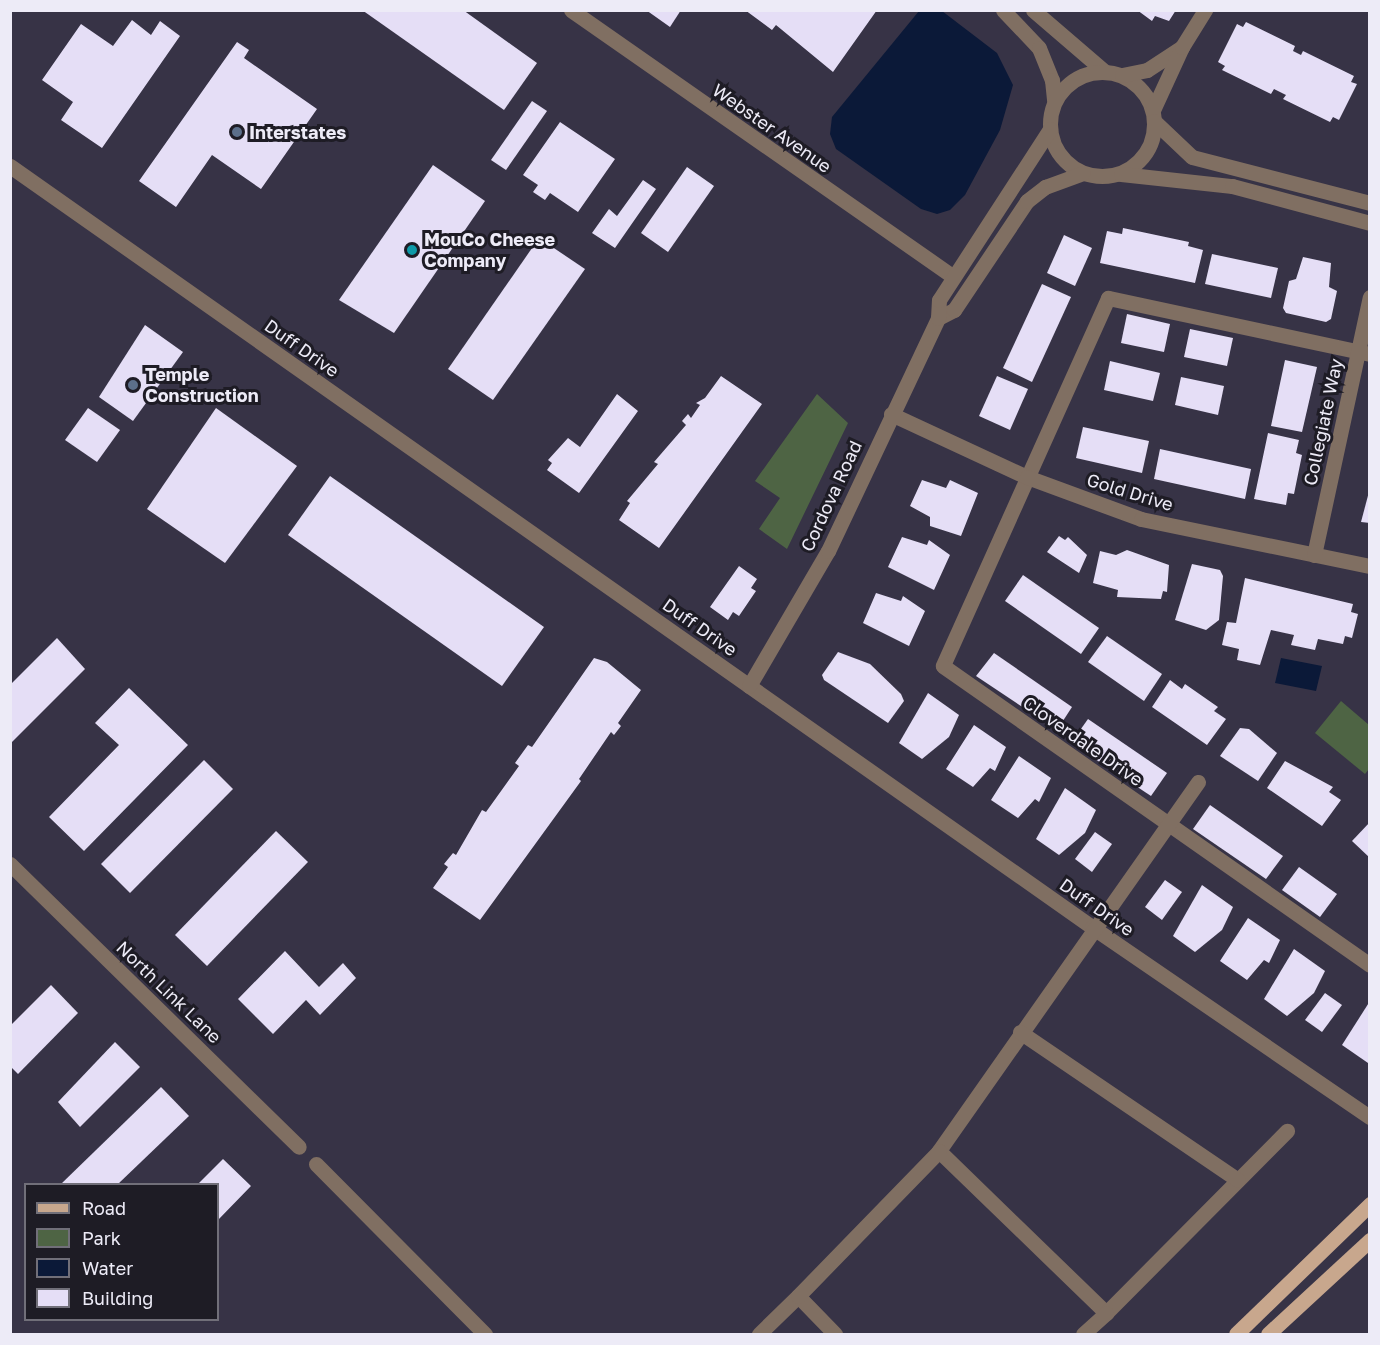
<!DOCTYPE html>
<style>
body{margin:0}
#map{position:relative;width:1380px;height:1345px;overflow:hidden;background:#373346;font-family:"Golos Text",sans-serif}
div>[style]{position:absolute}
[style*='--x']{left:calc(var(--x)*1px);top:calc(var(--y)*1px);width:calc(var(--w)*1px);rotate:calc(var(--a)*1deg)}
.green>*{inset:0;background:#4e6444}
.water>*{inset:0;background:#0b1938}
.building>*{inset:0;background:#e5def6}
.minor>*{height:15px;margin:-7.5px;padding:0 7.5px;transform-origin:7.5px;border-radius:7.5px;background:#806f62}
.minor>.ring{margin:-7.5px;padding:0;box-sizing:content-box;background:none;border:15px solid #806f62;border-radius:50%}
.major>*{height:15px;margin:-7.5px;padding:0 7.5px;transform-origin:7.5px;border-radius:7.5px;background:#c8a78d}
.dots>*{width:16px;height:16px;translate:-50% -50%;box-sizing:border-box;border:3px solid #1e1c25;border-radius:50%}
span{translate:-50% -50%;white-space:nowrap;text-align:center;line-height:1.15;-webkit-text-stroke:6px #1e1c25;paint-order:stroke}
.street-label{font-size:18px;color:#edebf7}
.poi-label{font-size:18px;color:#edebf7;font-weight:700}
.left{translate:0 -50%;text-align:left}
.frame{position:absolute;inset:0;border:12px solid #edebf7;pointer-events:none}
.legend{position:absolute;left:24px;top:1183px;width:195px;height:138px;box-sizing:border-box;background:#1e1c25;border:2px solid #716f79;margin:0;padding:8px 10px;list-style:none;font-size:18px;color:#edebf7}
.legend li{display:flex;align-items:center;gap:12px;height:30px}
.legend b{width:30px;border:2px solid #716f79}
</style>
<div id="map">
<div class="green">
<div style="clip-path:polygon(817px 394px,848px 423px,787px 549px,759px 529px,780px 498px,755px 481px)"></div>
<div style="clip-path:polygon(1341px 701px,1369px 725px,1369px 769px,1365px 774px,1315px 733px)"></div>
</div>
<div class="water">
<div style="clip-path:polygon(919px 11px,942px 11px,997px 53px,1013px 85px,1000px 130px,965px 195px,950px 210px,937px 214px,921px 209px,836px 149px,830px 134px,832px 117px)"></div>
<div style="clip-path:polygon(1281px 658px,1322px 666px,1316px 691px,1275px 683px)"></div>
</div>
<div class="building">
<div style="clip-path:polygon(362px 10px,463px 10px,537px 63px,504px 110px)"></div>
<div style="clip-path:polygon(646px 10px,681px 10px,670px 27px)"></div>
<div style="clip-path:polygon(745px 10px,877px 10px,833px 72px,776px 25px,772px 30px)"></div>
<div style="clip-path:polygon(1137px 10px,1176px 10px,1169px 21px,1155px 16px,1152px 21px)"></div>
<div style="clip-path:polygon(132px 20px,151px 35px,160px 21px,180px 36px,102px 148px,61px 120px,73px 102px,42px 80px,81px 24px,113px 46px)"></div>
<div style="clip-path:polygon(1246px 22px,1295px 46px,1293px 51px,1301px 55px,1303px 51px,1354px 76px,1351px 82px,1357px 84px,1339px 120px,1333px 117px,1330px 122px,1283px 99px,1286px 95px,1274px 89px,1271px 94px,1222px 70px,1225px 66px,1218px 62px,1237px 24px,1243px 27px)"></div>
<div style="clip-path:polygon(237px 42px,249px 50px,244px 58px,317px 109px,261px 189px,212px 155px,176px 207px,139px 181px)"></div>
<div style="clip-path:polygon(532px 101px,547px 111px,506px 170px,491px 160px)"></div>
<div style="clip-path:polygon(560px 122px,615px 159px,578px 212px,550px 193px,545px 200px,533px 192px,538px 185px,523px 175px)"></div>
<div style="clip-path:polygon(433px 165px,485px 201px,394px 333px,339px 300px)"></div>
<div style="clip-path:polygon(687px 167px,714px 186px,668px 252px,641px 233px)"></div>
<div style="clip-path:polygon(643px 180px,656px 189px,615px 248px,592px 233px,609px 209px,617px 216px)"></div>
<div style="clip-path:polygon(1123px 228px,1189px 242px,1188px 246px,1203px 250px,1195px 283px,1100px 263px,1107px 231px,1122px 234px)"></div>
<div style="clip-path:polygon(1064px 235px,1092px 248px,1075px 286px,1047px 273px)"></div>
<div style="clip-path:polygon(539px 238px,585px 269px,493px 400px,448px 369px)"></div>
<div style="clip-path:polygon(1212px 254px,1278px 268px,1271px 298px,1205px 284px)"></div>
<div style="clip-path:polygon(1303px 257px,1331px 263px,1329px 287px,1337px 291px,1331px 319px,1326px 322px,1286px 313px,1283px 308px,1289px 281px,1296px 279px)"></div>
<div style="clip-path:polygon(1042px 284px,1071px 297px,1032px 382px,1003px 368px)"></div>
<div style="clip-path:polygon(1127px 314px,1170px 324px,1164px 352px,1121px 343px)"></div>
<div style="clip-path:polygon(145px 325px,183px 352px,133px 421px,99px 397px)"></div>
<div style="clip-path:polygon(1190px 329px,1233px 338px,1227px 366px,1184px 357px)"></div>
<div style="clip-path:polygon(1285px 360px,1317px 367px,1302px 432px,1271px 426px)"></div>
<div style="clip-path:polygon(1110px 361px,1160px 373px,1153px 401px,1104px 390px)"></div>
<div style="clip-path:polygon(721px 376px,762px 404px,659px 548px,619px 520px,630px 503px,627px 501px,658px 464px,654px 462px,686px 425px,682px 421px,688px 414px,691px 418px,700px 405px,696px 403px,705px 398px)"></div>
<div style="clip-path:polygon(997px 376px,1028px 389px,1010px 430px,979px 416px)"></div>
<div style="clip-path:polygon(1181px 377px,1224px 386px,1218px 415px,1175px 405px)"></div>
<div style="clip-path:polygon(617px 394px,638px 411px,579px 493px,547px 470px,552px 463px,548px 460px,568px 438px,580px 447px)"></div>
<div style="clip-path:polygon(88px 408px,120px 430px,97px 462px,65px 440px)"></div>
<div style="clip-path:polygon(216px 408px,297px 466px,225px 563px,147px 509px)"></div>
<div style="clip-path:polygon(1083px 427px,1149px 441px,1142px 473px,1076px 458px)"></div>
<div style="clip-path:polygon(1268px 433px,1299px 440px,1296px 453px,1302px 455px,1294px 494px,1288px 493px,1286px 505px,1254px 499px)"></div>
<div style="clip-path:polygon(1160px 449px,1251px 469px,1245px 499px,1154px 479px)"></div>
<div style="clip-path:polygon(330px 476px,544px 627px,502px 686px,288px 535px)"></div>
<div style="clip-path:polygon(922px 480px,946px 488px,950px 480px,978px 493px,961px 536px,930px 526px,930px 517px,910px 506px)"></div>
<div style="clip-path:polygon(1370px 488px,1370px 523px,1361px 522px)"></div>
<div style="clip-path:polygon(1059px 536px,1065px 540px,1068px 537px,1087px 555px,1079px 573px,1047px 552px)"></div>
<div style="clip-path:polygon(902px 537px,927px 545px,929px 540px,950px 555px,934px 590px,888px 567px)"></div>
<div style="clip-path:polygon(1127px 550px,1169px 565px,1167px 592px,1163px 591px,1161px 599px,1117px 597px,1118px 590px,1093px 583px,1100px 551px,1116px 555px)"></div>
<div style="clip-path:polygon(1192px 564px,1220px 570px,1223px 576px,1219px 620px,1206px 630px,1175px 620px)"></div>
<div style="clip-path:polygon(739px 566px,757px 579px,751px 588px,756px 591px,739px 616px,733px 612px,728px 620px,710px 607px)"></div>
<div style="clip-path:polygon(1023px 575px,1099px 628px,1081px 654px,1005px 601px)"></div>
<div style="clip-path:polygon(1245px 578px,1353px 604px,1351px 612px,1358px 614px,1352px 638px,1345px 636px,1343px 644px,1318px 639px,1315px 650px,1291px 645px,1294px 635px,1271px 630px,1260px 665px,1237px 660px,1239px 649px,1222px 645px,1227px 622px,1236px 623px)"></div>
<div style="clip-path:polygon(876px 593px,901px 601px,903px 596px,925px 611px,909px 646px,863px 623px)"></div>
<div style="clip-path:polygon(1107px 636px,1162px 674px,1144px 701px,1088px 662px)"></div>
<div style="clip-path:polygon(57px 638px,85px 669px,10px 744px,10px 685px)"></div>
<div style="clip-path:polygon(838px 652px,870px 664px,901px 694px,904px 701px,888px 723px,824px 680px,822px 675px)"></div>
<div style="clip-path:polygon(994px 653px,1072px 707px,1057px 730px,976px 676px)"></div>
<div style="clip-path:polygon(594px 658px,607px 662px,641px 690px,618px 723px,621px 726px,614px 735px,611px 732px,579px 779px,581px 781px,480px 920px,433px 888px,448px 867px,444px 864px,453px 853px,456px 855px,482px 810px,486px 812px,519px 766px,515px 763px,528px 745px,532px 747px)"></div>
<div style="clip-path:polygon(1170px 680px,1182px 689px,1185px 684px,1218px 707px,1214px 711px,1226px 719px,1207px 745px,1152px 707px)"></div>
<div style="clip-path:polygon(129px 688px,188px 745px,84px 851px,49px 817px,119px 745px,95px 723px)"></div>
<div style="clip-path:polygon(928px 693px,959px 715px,949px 737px,922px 759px,899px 743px)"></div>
<div style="clip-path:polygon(1088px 719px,1167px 773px,1151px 796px,1071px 743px)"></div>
<div style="clip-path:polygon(974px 725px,1006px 747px,995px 771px,990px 768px,973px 787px,946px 769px)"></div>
<div style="clip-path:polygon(1240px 728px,1249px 729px,1277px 753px,1258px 781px,1220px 756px)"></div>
<div style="clip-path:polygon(1019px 756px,1051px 778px,1039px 802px,1035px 799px,1018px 818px,991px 800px)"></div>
<div style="clip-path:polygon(204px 760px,233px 789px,130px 893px,101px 864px)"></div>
<div style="clip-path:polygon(1285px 761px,1333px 787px,1329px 792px,1341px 800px,1322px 826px,1267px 788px)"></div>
<div style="clip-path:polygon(1065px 788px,1096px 810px,1085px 833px,1059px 855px,1036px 839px)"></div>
<div style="clip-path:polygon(1210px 805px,1283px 856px,1266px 879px,1193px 829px)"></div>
<div style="clip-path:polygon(1370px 822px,1370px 858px,1352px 841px)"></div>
<div style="clip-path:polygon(276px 831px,308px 862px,207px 966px,175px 935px)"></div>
<div style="clip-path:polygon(1095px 832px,1112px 844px,1092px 872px,1075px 859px)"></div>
<div style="clip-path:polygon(1299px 867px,1337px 894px,1320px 917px,1282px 890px)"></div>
<div style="clip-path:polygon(1165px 880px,1182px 892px,1162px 920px,1145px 907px)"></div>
<div style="clip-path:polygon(1202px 885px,1233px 907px,1222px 930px,1195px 952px,1173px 936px)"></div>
<div style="clip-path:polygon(1248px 918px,1280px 940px,1269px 963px,1264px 960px,1247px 980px,1220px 961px)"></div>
<div style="clip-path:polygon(1294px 949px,1325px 971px,1314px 993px,1287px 1016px,1264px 999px)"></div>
<div style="clip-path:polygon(285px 951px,319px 987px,343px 963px,356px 978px,320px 1015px,306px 1000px,273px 1034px,238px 999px)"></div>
<div style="clip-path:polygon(51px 985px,78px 1013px,18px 1074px,10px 1066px,10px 1026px)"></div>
<div style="clip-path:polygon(1325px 993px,1342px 1005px,1322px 1032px,1305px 1020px)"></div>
<div style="clip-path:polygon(1370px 1001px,1370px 1061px,1368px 1063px,1342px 1045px)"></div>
<div style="clip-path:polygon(115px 1042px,140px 1067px,80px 1127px,58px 1102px)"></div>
<div style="clip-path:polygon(161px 1087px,189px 1116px,118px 1184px,61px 1184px)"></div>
<div style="clip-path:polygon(223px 1159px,251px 1186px,218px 1220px,218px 1184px,198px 1184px)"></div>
</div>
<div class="minor">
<div style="--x:571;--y:10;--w:465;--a:34.9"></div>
<div style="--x:1003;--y:10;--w:52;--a:46.5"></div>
<div style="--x:1039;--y:48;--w:35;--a:68"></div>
<div style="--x:1052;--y:80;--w:20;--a:84"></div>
<div style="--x:1033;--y:10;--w:94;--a:40.7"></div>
<div class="ring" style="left:1050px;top:72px;width:89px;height:89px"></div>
<div style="--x:1122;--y:75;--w:25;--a:-11"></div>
<div style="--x:1147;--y:70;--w:42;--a:-33.3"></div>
<div style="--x:1153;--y:110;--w:69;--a:-65.3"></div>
<div style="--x:1182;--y:47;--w:44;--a:-58.1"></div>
<div style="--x:1154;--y:121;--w:52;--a:43.5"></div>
<div style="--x:1192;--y:157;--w:184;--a:14.5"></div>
<div style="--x:10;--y:166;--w:1323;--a:35.12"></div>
<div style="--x:1092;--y:927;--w:337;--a:34.4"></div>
<div style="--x:1121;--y:174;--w:112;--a:6.2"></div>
<div style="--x:1232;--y:186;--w:143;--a:15"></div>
<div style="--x:938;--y:318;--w:18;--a:-27"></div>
<div style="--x:954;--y:310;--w:131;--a:-56.2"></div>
<div style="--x:1027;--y:201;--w:23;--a:-38"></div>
<div style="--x:1045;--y:187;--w:40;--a:-20.2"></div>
<div style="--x:1370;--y:354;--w:268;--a:-167.9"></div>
<div style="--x:1108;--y:298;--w:403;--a:114.2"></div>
<div style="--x:943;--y:666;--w:521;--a:35"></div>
<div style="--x:891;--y:414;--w:150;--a:24.9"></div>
<div style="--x:1027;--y:477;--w:121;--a:20.2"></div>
<div style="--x:1141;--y:519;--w:234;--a:11.6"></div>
<div style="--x:1314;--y:555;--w:264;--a:-77.8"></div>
<div style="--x:749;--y:686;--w:156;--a:-59.7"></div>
<div style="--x:828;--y:551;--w:258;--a:-64.7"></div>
<div style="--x:938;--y:318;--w:18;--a:-87"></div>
<div style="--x:939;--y:300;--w:204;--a:-57"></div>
<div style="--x:1198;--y:782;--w:451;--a:125.1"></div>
<div style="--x:939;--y:1151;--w:233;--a:44.1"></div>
<div style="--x:1106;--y:1313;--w:257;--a:-45.2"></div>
<div style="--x:10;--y:864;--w:404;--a:44.4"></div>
<div style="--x:1020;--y:1032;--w:263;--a:34.2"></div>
<div style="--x:316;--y:1164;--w:240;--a:45.2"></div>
<div style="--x:759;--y:1334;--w:54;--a:-44.3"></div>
<div style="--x:835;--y:1334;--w:53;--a:-134.2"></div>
<div style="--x:798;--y:1296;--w:202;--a:-45.8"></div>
<div style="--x:1083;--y:1334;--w:31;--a:-42"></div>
</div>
<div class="major">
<div style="--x:1236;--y:1334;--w:187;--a:-44.1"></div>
<div style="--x:1268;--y:1334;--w:139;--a:-42.7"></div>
</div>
<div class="dots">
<div style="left:237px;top:132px;background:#5c6f8a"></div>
<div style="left:412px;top:250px;background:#0f9aa8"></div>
<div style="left:133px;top:385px;background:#5c6f8a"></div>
</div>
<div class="street-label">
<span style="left:772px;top:128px;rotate:35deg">Webster Avenue</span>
<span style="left:302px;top:348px;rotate:35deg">Duff Drive</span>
<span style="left:1323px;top:422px;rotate:-78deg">Collegiate Way</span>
<span style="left:1130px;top:492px;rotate:17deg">Gold Drive</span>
<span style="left:831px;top:496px;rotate:-65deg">Cordova Road</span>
<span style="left:700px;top:627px;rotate:35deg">Duff Drive</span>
<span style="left:1083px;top:741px;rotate:35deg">Cloverdale Drive</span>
<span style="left:1097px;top:907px;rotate:35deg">Duff Drive</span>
<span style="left:169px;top:992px;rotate:44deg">North Link Lane</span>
</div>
<div class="poi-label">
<span class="left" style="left:249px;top:132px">Interstates</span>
<span class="left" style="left:424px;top:250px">MouCo Cheese<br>Company</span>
<span class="left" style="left:145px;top:385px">Temple<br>Construction</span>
</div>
<div class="frame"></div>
<ul class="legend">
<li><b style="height:8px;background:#c8a78d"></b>Road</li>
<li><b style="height:16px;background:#4e6444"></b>Park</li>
<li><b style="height:16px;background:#0b1938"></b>Water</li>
<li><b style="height:16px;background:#e5def6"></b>Building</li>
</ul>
</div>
